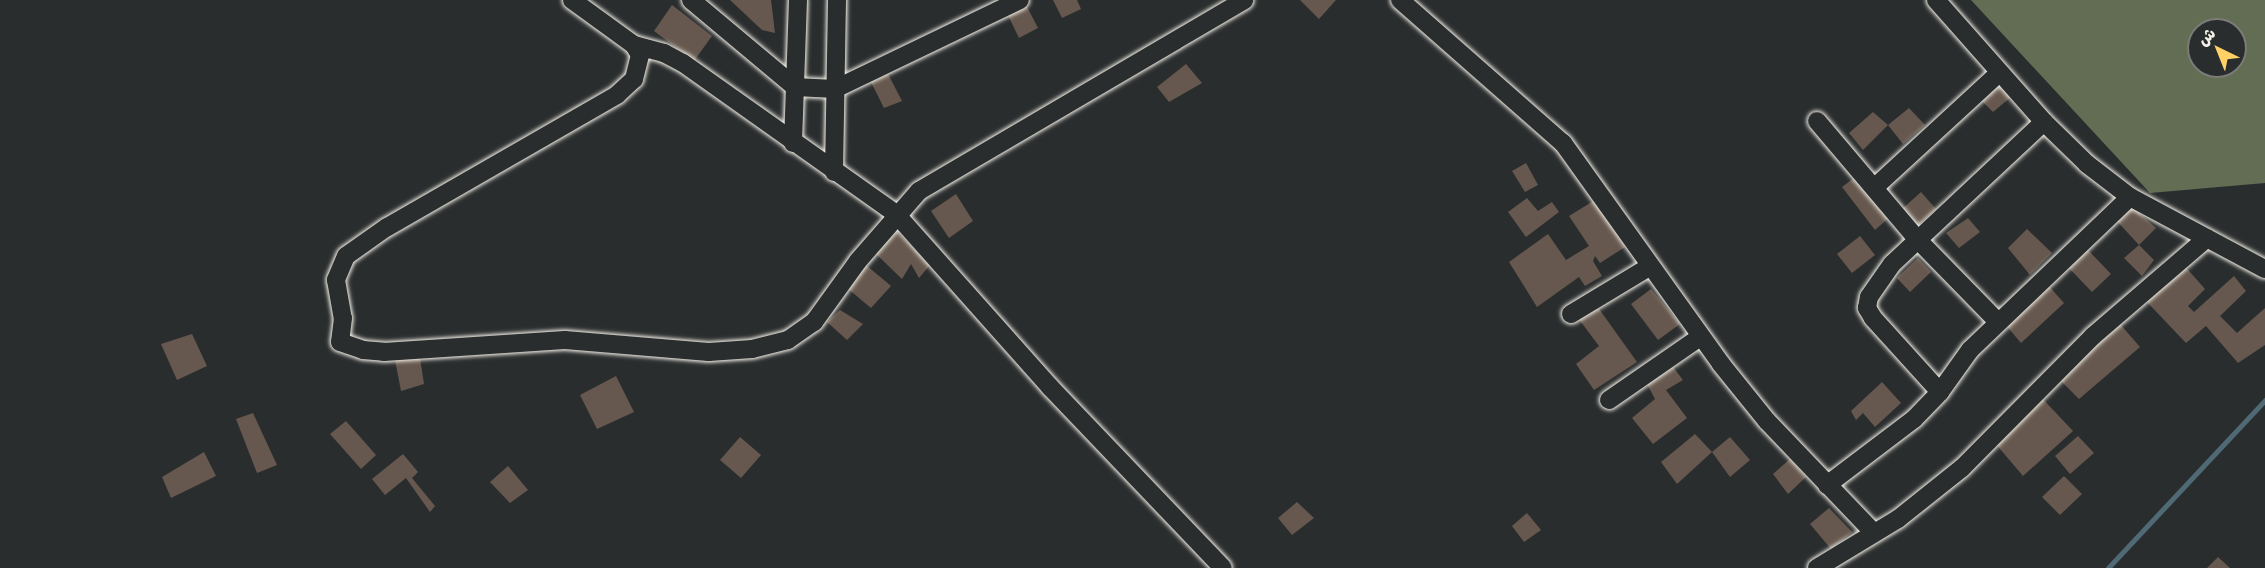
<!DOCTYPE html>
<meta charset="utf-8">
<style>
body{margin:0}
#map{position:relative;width:2265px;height:568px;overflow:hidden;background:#2a2d2e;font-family:Mali,"Playpen Sans Arabic",sans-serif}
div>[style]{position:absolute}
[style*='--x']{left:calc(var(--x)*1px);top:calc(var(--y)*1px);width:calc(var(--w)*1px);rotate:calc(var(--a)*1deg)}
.green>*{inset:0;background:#636d53}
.stream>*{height:4.5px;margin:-2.25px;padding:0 2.25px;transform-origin:2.25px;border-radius:2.25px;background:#506a75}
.building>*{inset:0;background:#66584e}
.roads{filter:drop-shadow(0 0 2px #f4f1e8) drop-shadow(0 0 2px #f4f1e8)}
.minor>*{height:18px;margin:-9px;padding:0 9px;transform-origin:9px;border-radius:9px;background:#2a2d2e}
span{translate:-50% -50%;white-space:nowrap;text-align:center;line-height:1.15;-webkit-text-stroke:4.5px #2a2d2e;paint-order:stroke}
.north{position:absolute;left:2187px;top:18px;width:60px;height:60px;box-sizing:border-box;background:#2a2d2e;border:2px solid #7b7b78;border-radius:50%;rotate:317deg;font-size:16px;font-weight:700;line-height:24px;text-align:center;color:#f4f1e8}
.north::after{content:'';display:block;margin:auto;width:21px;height:27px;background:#ffd166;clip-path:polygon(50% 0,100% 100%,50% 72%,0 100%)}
</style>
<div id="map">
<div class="green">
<div style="clip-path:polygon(evenodd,1971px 0,2265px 0,2265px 183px,2150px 193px,1971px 0,2199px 30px,2235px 30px,2235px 66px,2199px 66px,2199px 30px)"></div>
</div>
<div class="stream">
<div style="--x:2108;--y:568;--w:230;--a:-46.9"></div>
</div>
<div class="building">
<div style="clip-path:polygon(730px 0,771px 0,775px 33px,762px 30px)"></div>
<div style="clip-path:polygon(1053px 0,1077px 0,1081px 9px,1062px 18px)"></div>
<div style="clip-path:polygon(1300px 0,1336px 0,1319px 19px)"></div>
<div style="clip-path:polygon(1024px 1px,1038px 28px,1019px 38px,1006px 11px)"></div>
<div style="clip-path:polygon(672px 5px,712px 36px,694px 61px,654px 31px)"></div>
<div style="clip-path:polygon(1186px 64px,1202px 83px,1169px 102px,1157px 87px)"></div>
<div style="clip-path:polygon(888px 74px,902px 101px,884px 108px,871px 82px)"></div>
<div style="clip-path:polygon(1997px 83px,2011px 97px,1993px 112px,1979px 98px)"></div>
<div style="clip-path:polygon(1909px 108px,1925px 125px,1903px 144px,1888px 125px)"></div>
<div style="clip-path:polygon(1873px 112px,1888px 125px,1863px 150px,1849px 133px)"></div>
<div style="clip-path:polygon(1526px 163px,1538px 185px,1525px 192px,1512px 171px)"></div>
<div style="clip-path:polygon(1858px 175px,1891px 216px,1875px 230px,1842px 187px)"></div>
<div style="clip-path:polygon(1921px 192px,1936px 209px,1916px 227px,1901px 210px)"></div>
<div style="clip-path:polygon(956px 194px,973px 221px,949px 238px,931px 211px)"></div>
<div style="clip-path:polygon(1527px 198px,1538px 211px,1552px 202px,1559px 212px,1526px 237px,1508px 212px)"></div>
<div style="clip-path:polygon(1595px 200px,1625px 247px,1600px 263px,1595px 256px,1593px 261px,1602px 276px,1585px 286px,1579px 277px,1537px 307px,1509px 262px,1548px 234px,1566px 260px,1589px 246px,1569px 216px)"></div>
<div style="clip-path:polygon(2130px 205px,2156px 228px,2139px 245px,2115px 219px)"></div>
<div style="clip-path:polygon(1968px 218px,1980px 232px,1959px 248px,1946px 233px)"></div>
<div style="clip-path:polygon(2027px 229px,2052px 253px,2030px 275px,2008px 248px)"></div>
<div style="clip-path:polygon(897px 232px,930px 265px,919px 278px,911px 264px,902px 279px,875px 253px)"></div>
<div style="clip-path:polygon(1860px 236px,1875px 255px,1852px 273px,1837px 254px)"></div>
<div style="clip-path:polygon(2139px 245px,2154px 260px,2142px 276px,2124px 258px)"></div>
<div style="clip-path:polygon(2087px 249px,2111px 274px,2092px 292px,2068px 267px)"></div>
<div style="clip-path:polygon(1918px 258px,1931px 272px,1910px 292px,1897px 278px)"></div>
<div style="clip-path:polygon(2182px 263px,2205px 289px,2188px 306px,2194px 312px,2234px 276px,2246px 291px,2220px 316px,2237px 333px,2265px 308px,2265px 345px,2238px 363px,2206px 326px,2186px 343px,2147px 302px)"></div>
<div style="clip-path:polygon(866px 265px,891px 286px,871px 308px,847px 288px)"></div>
<div style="clip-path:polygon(2048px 285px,2064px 303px,2021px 343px,2005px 324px)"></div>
<div style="clip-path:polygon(1651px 289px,1680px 324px,1658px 340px,1631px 304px)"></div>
<div style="clip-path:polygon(1597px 306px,1637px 362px,1594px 390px,1576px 364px,1599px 346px,1578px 318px)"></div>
<div style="clip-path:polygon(840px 310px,863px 324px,847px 340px,827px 322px)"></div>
<div style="clip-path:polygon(2120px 324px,2140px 347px,2079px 399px,2058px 378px)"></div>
<div style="clip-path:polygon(192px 334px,207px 366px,177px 380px,161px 344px)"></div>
<div style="clip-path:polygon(420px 358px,424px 384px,401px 391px,395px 360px)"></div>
<div style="clip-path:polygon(1670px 363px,1683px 380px,1666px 390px,1687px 418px,1653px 444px,1632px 418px,1655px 399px,1645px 380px)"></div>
<div style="clip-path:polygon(616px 376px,634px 412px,597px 429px,580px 395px)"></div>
<div style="clip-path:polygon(1882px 382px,1901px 403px,1875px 427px,1863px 413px,1856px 420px,1851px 411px)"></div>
<div style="clip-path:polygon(2040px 396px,2073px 431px,2023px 476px,1995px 443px)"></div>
<div style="clip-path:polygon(253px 413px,277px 465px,257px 473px,236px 419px)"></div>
<div style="clip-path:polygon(346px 421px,376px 455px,361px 469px,330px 434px)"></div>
<div style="clip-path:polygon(1695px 434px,1712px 452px,1677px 484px,1661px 462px)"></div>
<div style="clip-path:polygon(2078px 436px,2094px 453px,2070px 474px,2055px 456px)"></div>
<div style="clip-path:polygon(740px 437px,761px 455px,741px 478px,720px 460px)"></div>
<div style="clip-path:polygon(1730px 437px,1750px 460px,1730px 477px,1712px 452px)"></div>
<div style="clip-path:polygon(204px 452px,216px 476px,171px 498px,162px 477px)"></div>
<div style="clip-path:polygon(403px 454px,418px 472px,412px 478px,435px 506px,430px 512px,406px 478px,385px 495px,372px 479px)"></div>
<div style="clip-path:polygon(1790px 459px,1806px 477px,1788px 494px,1773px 474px)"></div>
<div style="clip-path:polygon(508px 466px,528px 490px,510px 503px,490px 482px)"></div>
<div style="clip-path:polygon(2064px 476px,2082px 494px,2060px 515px,2042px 497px)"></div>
<div style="clip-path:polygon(1297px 502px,1314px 518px,1292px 535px,1278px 518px)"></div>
<div style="clip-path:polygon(1829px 508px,1852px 532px,1831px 549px,1810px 524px)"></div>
<div style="clip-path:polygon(1527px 513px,1541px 530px,1524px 542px,1512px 526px)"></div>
<div style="clip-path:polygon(2218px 557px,2230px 568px,2207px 568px)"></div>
</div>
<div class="roads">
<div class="minor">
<div style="--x:572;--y:0;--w:77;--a:36"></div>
<div style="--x:634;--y:45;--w:12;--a:59"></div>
<div style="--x:640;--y:55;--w:25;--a:104"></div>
<div style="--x:634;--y:79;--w:23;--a:137"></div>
<div style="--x:617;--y:95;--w:265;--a:150.1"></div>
<div style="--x:387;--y:227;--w:50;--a:144.7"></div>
<div style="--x:346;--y:256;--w:26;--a:113"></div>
<div style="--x:336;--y:280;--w:39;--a:80"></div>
<div style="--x:343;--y:318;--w:24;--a:97"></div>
<div style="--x:340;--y:342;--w:24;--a:19"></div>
<div style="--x:363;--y:350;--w:21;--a:5"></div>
<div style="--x:384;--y:352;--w:181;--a:-3.8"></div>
<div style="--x:565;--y:340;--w:144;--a:4.8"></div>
<div style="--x:709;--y:352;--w:43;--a:-4"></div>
<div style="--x:752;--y:349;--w:37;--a:-14"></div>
<div style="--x:788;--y:340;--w:32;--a:-35"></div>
<div style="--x:814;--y:322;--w:75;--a:-54.2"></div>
<div style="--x:858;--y:261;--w:93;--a:-48.9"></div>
<div style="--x:919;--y:191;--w:377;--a:-30.4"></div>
<div style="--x:691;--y:0;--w:136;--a:39.9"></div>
<div style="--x:795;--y:87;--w:40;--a:2.9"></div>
<div style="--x:835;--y:89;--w:205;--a:-25.7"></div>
<div style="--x:1400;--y:0;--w:217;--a:41.3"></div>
<div style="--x:1563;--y:143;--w:272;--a:54.4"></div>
<div style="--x:1721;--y:364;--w:73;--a:51.1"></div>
<div style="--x:1767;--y:421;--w:155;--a:46.3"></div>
<div style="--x:1936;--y:0;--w:163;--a:48.5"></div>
<div style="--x:2044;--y:122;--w:60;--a:44.3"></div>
<div style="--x:2087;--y:164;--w:54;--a:37.5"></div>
<div style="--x:2130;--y:197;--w:153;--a:28.1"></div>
<div style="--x:634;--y:45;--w:31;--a:15"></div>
<div style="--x:664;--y:53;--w:21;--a:28"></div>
<div style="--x:683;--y:63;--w:261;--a:35.3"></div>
<div style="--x:896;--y:214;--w:232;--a:48.3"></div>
<div style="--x:1050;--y:387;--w:250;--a:46.3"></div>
<div style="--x:1817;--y:121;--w:156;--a:49.7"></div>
<div style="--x:1918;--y:240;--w:115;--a:45.7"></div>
<div style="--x:793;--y:143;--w:143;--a:-88"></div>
<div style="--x:834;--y:172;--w:172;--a:-89"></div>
<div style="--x:1874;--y:188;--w:170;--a:-42.6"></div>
<div style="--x:1571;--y:314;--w:91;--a:-31.1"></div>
<div style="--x:1940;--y:392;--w:100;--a:-132.2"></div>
<div style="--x:1873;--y:318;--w:12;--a:-121"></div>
<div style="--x:1867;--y:308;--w:11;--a:-80"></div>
<div style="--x:1869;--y:297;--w:40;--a:-55.1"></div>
<div style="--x:1892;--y:264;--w:208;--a:-43.1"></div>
<div style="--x:1609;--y:400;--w:111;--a:-34.7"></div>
<div style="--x:1827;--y:485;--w:109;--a:-37.2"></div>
<div style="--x:1914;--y:419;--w:37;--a:-46"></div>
<div style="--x:1940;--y:392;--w:52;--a:-54.5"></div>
<div style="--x:1970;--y:350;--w:221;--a:-43.7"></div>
<div style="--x:1817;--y:568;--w:95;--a:-31.2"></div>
<div style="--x:1898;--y:519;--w:82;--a:-38.6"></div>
<div style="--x:1962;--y:468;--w:186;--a:-45.2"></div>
<div style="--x:2093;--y:336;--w:150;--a:-40.7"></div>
</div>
</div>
<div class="north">ش</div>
</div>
